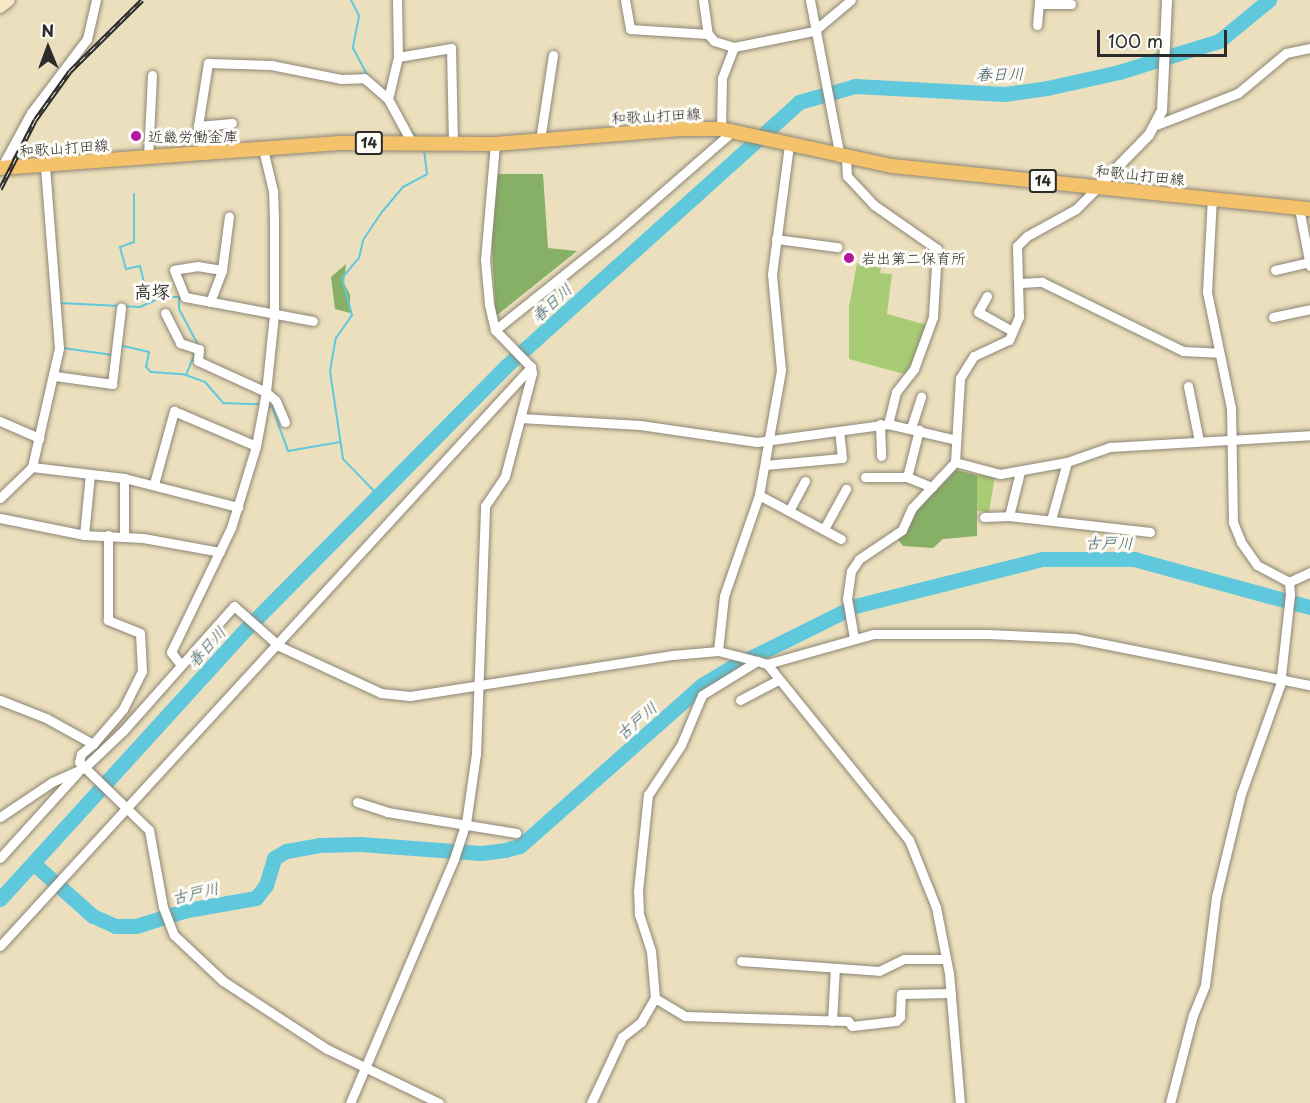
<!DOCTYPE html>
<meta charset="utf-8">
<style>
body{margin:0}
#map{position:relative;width:1310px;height:1103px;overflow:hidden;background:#ecdfbd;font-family:"Playpen Sans","Klee One",sans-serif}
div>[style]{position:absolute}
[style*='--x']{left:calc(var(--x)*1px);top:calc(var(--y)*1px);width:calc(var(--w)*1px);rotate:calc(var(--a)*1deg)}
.green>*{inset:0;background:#a8cc75}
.forest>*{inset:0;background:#86b066}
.stream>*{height:2px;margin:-1px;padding:0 1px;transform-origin:1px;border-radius:1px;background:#60c8dc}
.river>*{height:15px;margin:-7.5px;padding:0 7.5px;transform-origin:7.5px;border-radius:7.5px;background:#60c8dc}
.roads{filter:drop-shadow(0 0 2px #8c8574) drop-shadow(0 0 2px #8c8574)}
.minor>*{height:9px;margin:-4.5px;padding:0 4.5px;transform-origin:4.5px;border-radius:4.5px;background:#fff}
.tertiary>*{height:10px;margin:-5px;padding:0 5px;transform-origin:5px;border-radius:5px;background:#fff}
.secondary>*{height:12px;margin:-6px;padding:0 6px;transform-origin:6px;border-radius:6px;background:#fae7c3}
.primary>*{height:14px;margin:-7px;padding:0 7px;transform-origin:7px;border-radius:7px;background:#f3c26a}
.rail>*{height:4.5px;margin-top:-2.25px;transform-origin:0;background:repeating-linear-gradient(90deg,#fdfcf7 0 7px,#2b2b2b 0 14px);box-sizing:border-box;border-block:2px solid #2b2b2b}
.dots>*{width:16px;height:16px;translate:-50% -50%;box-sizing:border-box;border:3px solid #fdfcf7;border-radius:50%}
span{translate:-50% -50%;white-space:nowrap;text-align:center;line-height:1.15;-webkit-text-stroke:6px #fdfcf7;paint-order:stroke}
.shield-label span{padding:2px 4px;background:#fdfcf7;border:2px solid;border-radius:4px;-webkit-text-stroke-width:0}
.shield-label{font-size:14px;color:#2b2b2b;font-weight:700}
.street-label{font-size:15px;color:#2b2b2b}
.poi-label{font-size:15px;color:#2b2b2b}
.left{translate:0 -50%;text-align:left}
.water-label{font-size:16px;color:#3b5a60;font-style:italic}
.quarter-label{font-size:18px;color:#2b2b2b;font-weight:700}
.north{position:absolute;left:18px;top:18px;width:60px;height:60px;-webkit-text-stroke:4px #fdfcf7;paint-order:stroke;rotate:359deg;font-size:16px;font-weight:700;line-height:24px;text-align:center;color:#2b2b2b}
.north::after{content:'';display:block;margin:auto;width:21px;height:27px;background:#2b2b2b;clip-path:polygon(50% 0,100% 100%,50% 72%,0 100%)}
.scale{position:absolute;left:1097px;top:30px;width:130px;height:27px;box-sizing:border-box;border:3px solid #2b2b2b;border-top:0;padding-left:8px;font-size:18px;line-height:21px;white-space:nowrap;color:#2b2b2b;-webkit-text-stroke:4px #fdfcf7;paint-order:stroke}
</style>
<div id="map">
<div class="green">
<div style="clip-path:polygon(857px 263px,881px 267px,880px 273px,892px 274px,887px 314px,927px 325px,912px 365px,904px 374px,849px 359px,849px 307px)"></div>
<div style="clip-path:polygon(977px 475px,995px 476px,989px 512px,977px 511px)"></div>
</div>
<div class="forest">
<div style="clip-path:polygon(497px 174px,543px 174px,548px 248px,577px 251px,496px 316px,491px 234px)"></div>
<div style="clip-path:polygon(346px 264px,344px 283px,350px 295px,350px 313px,335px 309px,331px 277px)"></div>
<div style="clip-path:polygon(956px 470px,977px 475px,977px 536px,943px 539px,933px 548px,903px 546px,897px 538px,919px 508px)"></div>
</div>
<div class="stream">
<div style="--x:351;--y:0;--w:18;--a:63"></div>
<div style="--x:359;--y:16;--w:33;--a:101"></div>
<div style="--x:353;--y:48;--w:32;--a:62"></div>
<div style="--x:409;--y:130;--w:11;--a:41"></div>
<div style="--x:134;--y:194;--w:48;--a:90"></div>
<div style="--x:134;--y:242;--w:15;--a:160"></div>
<div style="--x:120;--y:247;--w:23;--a:75"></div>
<div style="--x:126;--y:269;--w:14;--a:-12"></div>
<div style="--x:140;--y:266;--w:38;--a:76"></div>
<div style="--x:60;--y:303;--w:80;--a:2.9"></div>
<div style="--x:140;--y:307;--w:24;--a:-24"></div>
<div style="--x:162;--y:297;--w:17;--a:0"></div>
<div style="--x:179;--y:297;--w:12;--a:90"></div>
<div style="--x:179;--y:309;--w:40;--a:62"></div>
<div style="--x:63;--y:348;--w:50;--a:8"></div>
<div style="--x:120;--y:349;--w:4;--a:-45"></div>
<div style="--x:123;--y:346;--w:27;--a:13"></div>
<div style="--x:149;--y:352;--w:15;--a:101"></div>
<div style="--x:146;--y:367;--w:7;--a:45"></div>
<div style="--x:151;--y:372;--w:32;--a:4"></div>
<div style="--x:183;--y:374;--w:23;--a:20"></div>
<div style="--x:205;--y:382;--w:28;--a:49"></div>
<div style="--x:223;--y:403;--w:37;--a:2"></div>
<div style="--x:186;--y:375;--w:22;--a:-68"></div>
<div style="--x:266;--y:406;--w:6;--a:9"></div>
<div style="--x:272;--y:407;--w:47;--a:70"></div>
<div style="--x:288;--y:451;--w:53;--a:-9.8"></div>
<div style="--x:378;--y:495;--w:50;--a:-134.2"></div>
<div style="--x:343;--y:459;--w:89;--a:-98.4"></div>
<div style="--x:330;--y:371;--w:34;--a:-80"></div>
<div style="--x:336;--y:338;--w:28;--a:-55"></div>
<div style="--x:352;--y:315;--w:38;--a:-105"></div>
<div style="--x:342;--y:278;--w:26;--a:-50"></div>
<div style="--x:359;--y:258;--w:18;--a:-77"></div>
<div style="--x:363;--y:240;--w:34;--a:-56"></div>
<div style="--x:382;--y:212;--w:33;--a:-50"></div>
<div style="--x:403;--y:187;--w:27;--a:-28"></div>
<div style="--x:427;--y:174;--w:24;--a:-97"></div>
</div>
<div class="river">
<div style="--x:33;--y:863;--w:80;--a:41.5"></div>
<div style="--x:93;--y:916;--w:24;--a:24"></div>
<div style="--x:115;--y:926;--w:21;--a:0"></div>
<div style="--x:136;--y:926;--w:53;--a:-17.4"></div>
<div style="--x:187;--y:910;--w:70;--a:-9.9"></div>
<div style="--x:256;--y:898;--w:16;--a:-52"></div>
<div style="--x:266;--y:885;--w:28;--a:-73"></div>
<div style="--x:274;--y:858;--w:14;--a:-30"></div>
<div style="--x:286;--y:851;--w:34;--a:-10"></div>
<div style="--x:319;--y:845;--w:41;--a:-1.4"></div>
<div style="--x:360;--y:844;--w:121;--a:4.3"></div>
<div style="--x:481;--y:853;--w:24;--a:-7"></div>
<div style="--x:505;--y:850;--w:16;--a:-15"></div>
<div style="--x:520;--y:846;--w:243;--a:-41.5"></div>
<div style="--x:702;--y:685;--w:35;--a:-31"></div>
<div style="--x:732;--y:667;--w:137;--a:-26.4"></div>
<div style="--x:855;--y:606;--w:193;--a:-14.1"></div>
<div style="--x:1042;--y:559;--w:92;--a:0"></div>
<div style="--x:1134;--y:559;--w:182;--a:15.3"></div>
<div style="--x:0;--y:899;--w:362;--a:-47.7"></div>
<div style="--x:244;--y:631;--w:371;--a:-45.3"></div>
<div style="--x:505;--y:367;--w:396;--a:-42"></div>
<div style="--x:799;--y:102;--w:58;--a:-15.9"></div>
<div style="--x:855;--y:86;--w:150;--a:3.1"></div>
<div style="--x:1005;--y:94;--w:42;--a:-8.1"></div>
<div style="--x:1047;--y:88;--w:74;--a:-12.5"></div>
<div style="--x:1119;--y:72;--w:105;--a:-17.2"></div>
<div style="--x:1219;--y:41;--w:65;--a:-39.4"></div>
</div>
<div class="roads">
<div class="minor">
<div style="--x:397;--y:0;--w:57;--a:89"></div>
<div style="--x:398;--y:57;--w:43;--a:103.4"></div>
<div style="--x:388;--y:99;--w:50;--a:61.4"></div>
<div style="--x:625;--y:0;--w:29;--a:80"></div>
<div style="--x:630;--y:29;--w:78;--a:3.7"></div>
<div style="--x:703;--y:0;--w:34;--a:82"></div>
<div style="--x:708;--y:34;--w:9;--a:49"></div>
<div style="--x:714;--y:41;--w:21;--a:17"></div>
<div style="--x:734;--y:47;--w:82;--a:-11.3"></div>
<div style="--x:814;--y:31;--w:48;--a:-40"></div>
<div style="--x:810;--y:0;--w:160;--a:79.2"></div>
<div style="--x:1039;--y:4;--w:32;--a:0"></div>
<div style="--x:1037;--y:25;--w:25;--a:-85"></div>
<div style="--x:398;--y:57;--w:54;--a:-9.6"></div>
<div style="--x:451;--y:48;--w:93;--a:88.8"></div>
<div style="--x:1156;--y:125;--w:88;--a:-21.3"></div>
<div style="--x:1238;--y:93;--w:62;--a:-39.8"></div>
<div style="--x:1286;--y:53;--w:25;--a:-12"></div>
<div style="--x:198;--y:126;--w:34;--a:-5"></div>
<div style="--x:721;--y:129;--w:51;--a:-88.9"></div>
<div style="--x:722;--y:78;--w:33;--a:-69"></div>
<div style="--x:540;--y:140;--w:86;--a:-81.3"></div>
<div style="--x:204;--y:153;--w:28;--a:-103"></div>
<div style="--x:198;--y:126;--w:64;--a:-81"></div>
<div style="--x:208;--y:63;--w:63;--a:1.8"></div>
<div style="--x:271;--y:65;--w:71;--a:11.3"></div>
<div style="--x:341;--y:79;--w:23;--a:-2"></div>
<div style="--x:364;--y:78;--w:32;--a:41"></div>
<div style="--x:148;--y:157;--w:82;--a:-87.2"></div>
<div style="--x:846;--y:158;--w:18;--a:87"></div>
<div style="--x:847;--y:176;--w:40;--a:47"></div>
<div style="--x:874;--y:205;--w:77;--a:34.9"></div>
<div style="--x:937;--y:249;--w:68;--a:93.4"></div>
<div style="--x:933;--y:317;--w:55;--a:110.1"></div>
<div style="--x:914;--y:369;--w:29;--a:128"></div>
<div style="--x:896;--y:392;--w:33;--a:104"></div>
<div style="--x:1;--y:168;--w:63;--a:-61.4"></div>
<div style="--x:31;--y:113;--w:93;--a:-52.9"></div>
<div style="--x:87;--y:39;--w:40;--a:-77"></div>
<div style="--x:1299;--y:208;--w:59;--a:79.3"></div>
<div style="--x:776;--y:239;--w:62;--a:7.5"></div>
<div style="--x:222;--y:270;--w:24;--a:-171"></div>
<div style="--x:198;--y:266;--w:24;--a:171"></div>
<div style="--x:174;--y:270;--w:29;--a:68"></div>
<div style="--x:185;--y:297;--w:130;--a:10.6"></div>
<div style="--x:1275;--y:270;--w:35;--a:-13"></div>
<div style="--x:1020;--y:283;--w:22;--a:-3"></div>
<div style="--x:1042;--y:282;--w:157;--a:26.1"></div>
<div style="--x:1183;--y:351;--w:34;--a:3"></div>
<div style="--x:987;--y:296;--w:18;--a:119"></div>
<div style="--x:978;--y:312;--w:39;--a:29"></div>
<div style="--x:210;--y:302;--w:34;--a:-69"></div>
<div style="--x:222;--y:270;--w:54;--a:-82.6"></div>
<div style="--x:165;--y:313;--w:34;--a:63"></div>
<div style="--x:180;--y:343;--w:20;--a:18"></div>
<div style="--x:199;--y:349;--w:12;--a:95"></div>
<div style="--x:198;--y:361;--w:75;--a:24.5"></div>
<div style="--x:266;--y:392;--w:13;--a:42"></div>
<div style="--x:276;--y:401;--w:23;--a:67"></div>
<div style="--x:1273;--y:317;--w:38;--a:-12"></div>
<div style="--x:495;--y:330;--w:155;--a:-38.7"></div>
<div style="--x:616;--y:233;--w:155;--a:-41.1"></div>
<div style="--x:55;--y:376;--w:58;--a:8"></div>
<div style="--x:112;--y:384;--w:77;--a:-83.2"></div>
<div style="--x:1188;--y:386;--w:56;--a:78.7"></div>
<div style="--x:520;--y:418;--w:120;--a:3.3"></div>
<div style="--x:640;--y:425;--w:118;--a:8.3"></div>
<div style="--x:757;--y:442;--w:132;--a:-7.8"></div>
<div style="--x:888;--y:424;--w:70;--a:13.2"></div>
<div style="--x:0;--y:421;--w:43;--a:23.6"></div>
<div style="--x:880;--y:424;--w:32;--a:88"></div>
<div style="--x:911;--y:428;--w:33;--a:-72"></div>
<div style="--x:955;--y:462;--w:47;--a:14.9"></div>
<div style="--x:1000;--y:474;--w:68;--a:-10.2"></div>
<div style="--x:1067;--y:462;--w:46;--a:-19.2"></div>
<div style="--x:1110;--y:447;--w:200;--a:-3.4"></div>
<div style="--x:765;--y:465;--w:77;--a:-5.2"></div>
<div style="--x:842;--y:458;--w:27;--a:-96"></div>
<div style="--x:32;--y:467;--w:93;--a:6.8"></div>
<div style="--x:124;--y:478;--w:118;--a:14.3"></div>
<div style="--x:865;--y:477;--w:42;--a:0"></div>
<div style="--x:907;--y:477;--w:27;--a:22"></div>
<div style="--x:907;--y:477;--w:49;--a:-75.7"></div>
<div style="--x:154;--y:484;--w:76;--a:-74.7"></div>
<div style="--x:174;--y:411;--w:89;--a:23.1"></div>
<div style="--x:759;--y:495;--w:93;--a:28.2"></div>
<div style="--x:0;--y:498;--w:45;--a:-44.1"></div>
<div style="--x:32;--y:467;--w:122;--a:-77.2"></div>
<div style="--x:59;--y:348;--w:185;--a:-94.4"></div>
<div style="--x:789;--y:511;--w:34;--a:-62"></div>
<div style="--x:1009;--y:516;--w:45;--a:-76"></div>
<div style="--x:984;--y:517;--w:25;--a:-2"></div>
<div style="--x:1009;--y:516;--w:142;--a:6.5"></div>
<div style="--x:0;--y:518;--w:86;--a:11.4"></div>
<div style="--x:84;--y:535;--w:59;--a:2.9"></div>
<div style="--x:143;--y:538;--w:78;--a:10.3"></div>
<div style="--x:1051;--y:520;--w:60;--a:-74.6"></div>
<div style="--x:824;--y:529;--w:46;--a:-61.2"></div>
<div style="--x:84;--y:535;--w:61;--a:-84.4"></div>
<div style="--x:124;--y:535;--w:57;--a:-90"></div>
<div style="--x:1289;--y:582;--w:23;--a:-25"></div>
<div style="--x:854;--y:638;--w:40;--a:-100"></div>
<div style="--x:847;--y:599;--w:28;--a:-82"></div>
<div style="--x:851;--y:571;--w:14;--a:-56"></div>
<div style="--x:859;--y:559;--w:52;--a:-34"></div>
<div style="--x:902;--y:530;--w:24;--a:-66"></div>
<div style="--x:912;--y:508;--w:63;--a:-46.9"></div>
<div style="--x:955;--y:462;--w:84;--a:-86.6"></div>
<div style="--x:960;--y:378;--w:26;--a:-58"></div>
<div style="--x:974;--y:356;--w:38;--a:-25"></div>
<div style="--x:1009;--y:340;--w:25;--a:-67"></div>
<div style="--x:1019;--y:317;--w:71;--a:-91.6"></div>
<div style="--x:1017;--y:246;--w:14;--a:-45"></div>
<div style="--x:1027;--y:236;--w:56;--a:-28.9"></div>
<div style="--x:1076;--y:209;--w:33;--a:-45"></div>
<div style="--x:718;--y:651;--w:55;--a:-83.8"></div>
<div style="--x:724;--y:596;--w:107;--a:-70.9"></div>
<div style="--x:759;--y:495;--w:127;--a:-80"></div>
<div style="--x:781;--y:370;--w:96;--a:-95.4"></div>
<div style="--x:772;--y:274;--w:130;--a:-82.5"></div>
<div style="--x:767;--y:664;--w:110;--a:-15.8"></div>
<div style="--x:873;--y:634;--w:115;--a:0"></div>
<div style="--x:988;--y:634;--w:86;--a:2.7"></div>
<div style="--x:1074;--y:638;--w:241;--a:11.3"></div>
<div style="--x:181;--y:665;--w:16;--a:-128"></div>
<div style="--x:171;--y:652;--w:138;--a:-64.2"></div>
<div style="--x:231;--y:528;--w:86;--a:-73"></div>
<div style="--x:256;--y:446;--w:55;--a:-79.5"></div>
<div style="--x:266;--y:392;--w:78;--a:-84.1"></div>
<div style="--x:274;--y:314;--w:96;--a:-90"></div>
<div style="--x:274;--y:218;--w:27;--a:-92"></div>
<div style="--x:273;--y:191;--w:43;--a:-103.4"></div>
<div style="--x:0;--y:700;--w:49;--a:21.4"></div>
<div style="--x:46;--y:718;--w:54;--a:29"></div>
<div style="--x:93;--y:744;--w:16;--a:140"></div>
<div style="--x:81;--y:754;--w:8;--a:104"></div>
<div style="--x:79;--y:762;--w:98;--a:44.2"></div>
<div style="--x:149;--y:830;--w:78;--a:79.7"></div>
<div style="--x:163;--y:907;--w:30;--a:69"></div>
<div style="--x:174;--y:935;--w:67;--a:43.2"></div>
<div style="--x:223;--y:981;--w:124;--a:33.2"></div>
<div style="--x:327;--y:1049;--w:124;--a:25.7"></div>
<div style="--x:740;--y:700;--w:43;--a:-27.8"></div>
<div style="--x:93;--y:744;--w:46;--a:-49.4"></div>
<div style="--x:123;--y:709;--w:42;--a:-63.4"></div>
<div style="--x:142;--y:671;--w:38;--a:-93"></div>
<div style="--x:140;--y:633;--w:35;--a:-158"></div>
<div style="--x:108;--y:620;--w:85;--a:-90"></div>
<div style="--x:357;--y:802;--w:32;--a:18"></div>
<div style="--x:387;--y:812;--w:131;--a:9.2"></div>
<div style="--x:0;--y:817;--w:63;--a:-33.9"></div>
<div style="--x:52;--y:782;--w:35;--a:-24"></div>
<div style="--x:84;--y:768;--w:54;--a:-43.5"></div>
<div style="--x:123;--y:731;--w:167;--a:-48.4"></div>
<div style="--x:234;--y:606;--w:60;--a:41.6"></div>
<div style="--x:279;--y:646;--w:112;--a:24.7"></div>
<div style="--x:381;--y:693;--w:29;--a:6"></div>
<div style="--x:410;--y:696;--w:266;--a:-8.9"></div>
<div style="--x:673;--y:655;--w:45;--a:-5.1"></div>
<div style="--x:718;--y:651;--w:40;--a:14.4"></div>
<div style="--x:757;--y:661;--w:10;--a:17"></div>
<div style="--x:767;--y:664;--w:226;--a:51.1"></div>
<div style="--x:909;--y:840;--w:72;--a:68.1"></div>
<div style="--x:936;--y:907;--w:67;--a:78.9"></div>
<div style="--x:949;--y:973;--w:130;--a:85.2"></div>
<div style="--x:0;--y:858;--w:115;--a:-47.8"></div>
<div style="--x:0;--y:946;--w:786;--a:-47.48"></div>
<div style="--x:741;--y:961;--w:138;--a:4.1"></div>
<div style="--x:879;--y:971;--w:28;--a:-26"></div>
<div style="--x:904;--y:959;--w:41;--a:0"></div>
<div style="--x:655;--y:998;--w:35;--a:31"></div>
<div style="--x:685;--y:1016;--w:163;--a:1.8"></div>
<div style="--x:848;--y:1021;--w:6;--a:51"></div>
<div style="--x:852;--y:1026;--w:44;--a:-6.5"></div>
<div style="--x:896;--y:1021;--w:6;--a:-45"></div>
<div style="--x:900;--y:1017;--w:23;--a:-88"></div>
<div style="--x:901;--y:994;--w:50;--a:-1.1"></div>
<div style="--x:832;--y:1021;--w:53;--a:-86.8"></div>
<div style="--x:350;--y:1103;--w:265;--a:-66.9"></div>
<div style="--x:454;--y:859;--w:38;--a:-72"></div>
<div style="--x:466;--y:823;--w:70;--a:-81.8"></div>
<div style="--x:476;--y:754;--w:248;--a:-87.9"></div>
<div style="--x:485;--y:506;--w:36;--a:-56"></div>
<div style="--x:505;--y:476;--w:106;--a:-75.3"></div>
<div style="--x:532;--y:373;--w:6;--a:-99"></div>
<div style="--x:531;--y:367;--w:52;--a:-134.2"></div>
<div style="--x:495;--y:330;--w:27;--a:-103"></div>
<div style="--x:489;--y:304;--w:44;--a:-95.2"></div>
<div style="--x:485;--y:260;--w:116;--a:-85.1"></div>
<div style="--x:591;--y:1103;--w:73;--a:-64.8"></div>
<div style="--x:622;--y:1037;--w:24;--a:-38"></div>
<div style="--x:641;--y:1022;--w:28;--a:-60"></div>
<div style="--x:655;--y:998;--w:47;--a:-94.9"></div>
<div style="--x:651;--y:951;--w:38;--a:-108"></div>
<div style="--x:639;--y:915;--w:24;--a:-92"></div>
<div style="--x:638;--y:891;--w:97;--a:-84.1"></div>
<div style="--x:648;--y:795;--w:60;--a:-56.6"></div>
<div style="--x:681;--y:745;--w:54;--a:-67.2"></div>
<div style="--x:702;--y:695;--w:65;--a:-31.7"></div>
<div style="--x:1170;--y:1103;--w:91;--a:-75.4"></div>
<div style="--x:1193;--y:1015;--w:32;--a:-68"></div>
<div style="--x:1205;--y:985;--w:89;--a:-82.9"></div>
<div style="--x:1216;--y:897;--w:106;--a:-76.4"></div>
<div style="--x:1241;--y:794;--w:116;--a:-70.3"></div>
<div style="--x:1280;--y:685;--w:91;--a:-83.7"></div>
<div style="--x:1290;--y:595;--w:13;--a:-94"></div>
<div style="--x:1289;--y:582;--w:36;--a:-152"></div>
<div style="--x:1257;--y:565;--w:28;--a:-125"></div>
<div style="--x:1241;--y:542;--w:22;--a:-112"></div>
<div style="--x:1233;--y:522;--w:114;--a:-91"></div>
<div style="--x:1231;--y:408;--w:118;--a:-101.7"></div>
<div style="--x:1207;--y:292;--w:94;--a:-87"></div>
</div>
<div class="tertiary">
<div style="--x:1099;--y:186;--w:71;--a:-45.6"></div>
<div style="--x:1149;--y:135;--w:27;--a:-62"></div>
<div style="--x:1162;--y:111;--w:111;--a:-87.4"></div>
</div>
<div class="secondary">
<div style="--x:0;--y:7;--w:11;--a:-38"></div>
</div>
<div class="primary">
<div style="--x:0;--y:168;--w:344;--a:-4.2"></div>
<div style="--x:343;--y:143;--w:152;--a:0.4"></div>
<div style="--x:495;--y:144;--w:186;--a:-4.6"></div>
<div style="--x:680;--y:129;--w:41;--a:0"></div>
<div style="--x:721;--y:129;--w:175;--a:12.2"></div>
<div style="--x:892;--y:166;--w:420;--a:5.9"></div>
</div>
</div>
<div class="rail">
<div style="--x:0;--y:189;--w:77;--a:-63.1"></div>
<div style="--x:35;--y:120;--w:60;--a:-54.5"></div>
<div style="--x:70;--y:71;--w:101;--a:-44.6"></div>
</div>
<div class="dots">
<div style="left:136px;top:136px;background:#b5179e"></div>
<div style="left:849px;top:258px;background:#b5179e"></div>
</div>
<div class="shield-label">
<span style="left:369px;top:143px">14</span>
<span style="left:1043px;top:181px">14</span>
</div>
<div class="street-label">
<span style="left:656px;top:115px;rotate:-3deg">和歌山打田線</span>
<span style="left:64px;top:147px;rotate:-4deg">和歌山打田線</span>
<span style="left:1140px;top:174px;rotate:6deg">和歌山打田線</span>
</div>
<div class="poi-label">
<span class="left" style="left:148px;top:136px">近畿労働金庫</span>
<span class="left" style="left:861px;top:258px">岩出第二保育所</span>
</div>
<div class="water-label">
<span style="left:1000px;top:73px;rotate:-1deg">春日川</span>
<span style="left:551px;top:302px;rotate:-42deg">春日川</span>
<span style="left:1109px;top:542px;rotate:1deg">古戸川</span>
<span style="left:206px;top:646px;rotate:-48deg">春日川</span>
<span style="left:636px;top:720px;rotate:-41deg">古戸川</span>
<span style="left:195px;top:892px;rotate:-13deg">古戸川</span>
</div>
<div class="quarter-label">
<span style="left:152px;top:291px">高塚</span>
</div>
<div class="north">N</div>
<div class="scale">100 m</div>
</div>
